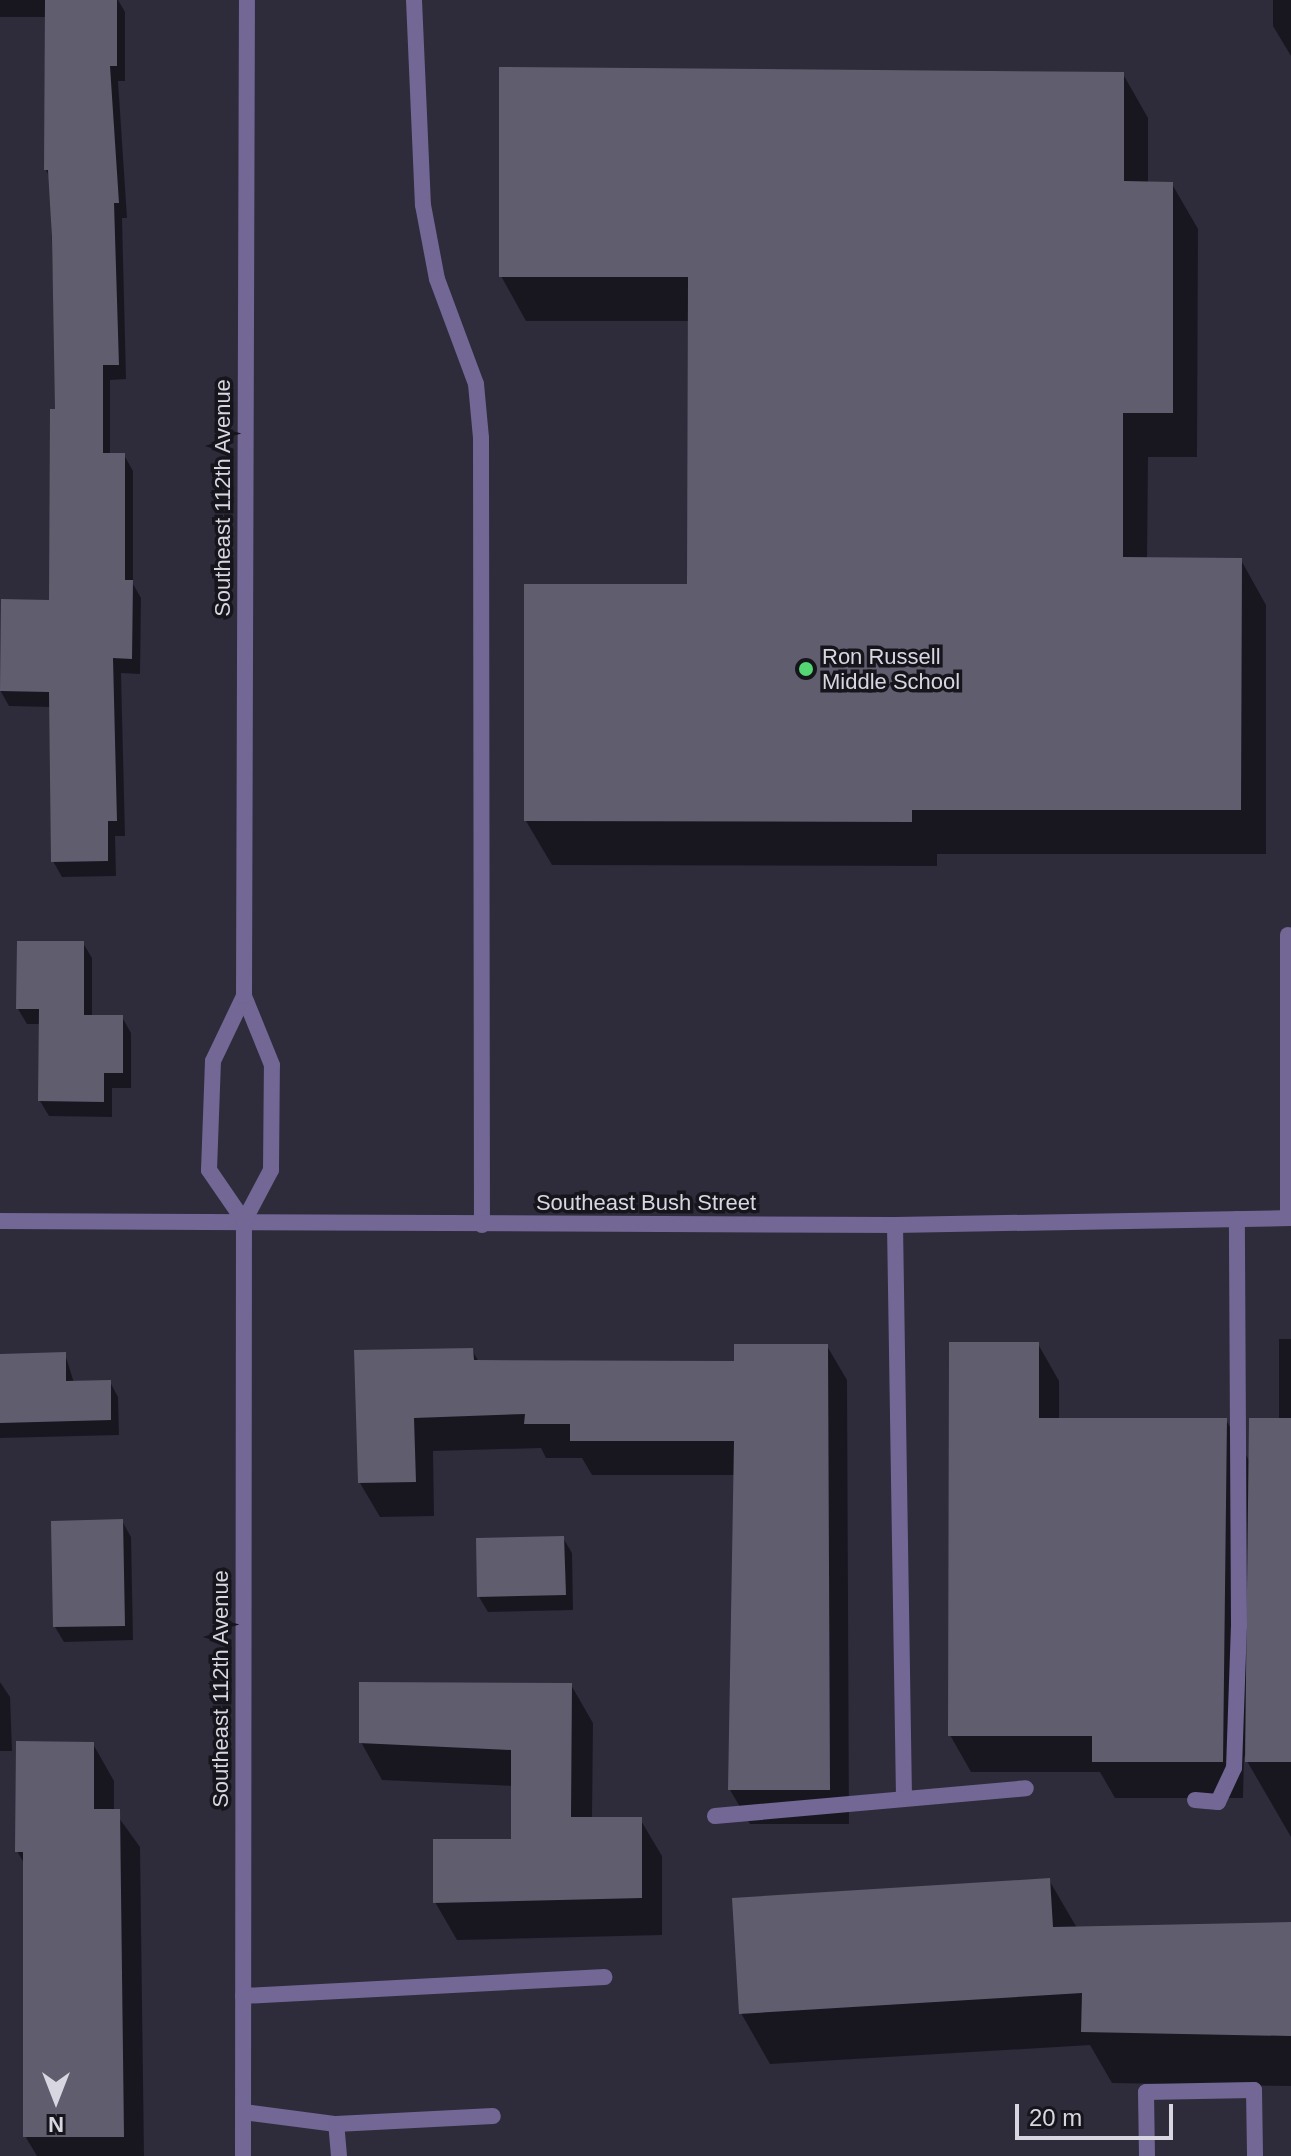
<!DOCTYPE html>
<style>
body{margin:0}
#map{position:relative;width:1291px;height:2156px;overflow:hidden;background:#2e2b3b;font-family:Helvetica,sans-serif}
div>[style]{position:absolute}
[style*='--x']{left:calc(var(--x)*1px);top:calc(var(--y)*1px);width:calc(var(--w)*1px);rotate:calc(var(--a)*1deg)}
.shadow>*{inset:0;background:#0007}
.building>*{inset:0;background:#605d6f}
.service>*{height:16px;margin:-8px;padding:0 8px;transform-origin:8px;border-radius:8px;background:#726795}
.minor>*{height:16px;margin:-8px;padding:0 8px;transform-origin:8px;border-radius:8px;background:#726795}
.tertiary>*{height:16px;margin:-8px;padding:0 8px;transform-origin:8px;border-radius:8px;background:#726795}
.dots>*{width:22px;height:22px;translate:-50% -50%;box-sizing:border-box;border:4px solid #16151c;border-radius:50%}
span{translate:-50% -50%;white-space:nowrap;text-align:center;line-height:1.15;-webkit-text-stroke:7px #16151c;paint-order:stroke}
.street-label{font-size:22px;color:#d8d6e1}
.poi-label{font-size:22px;color:#d8d6e1}
.left{translate:0 -50%;text-align:left}
.north{position:absolute;left:16px;top:2060px;width:80px;height:80px;-webkit-text-stroke:6px #16151c;paint-order:stroke;rotate:180deg;font-size:22px;font-weight:700;line-height:32px;text-align:center;color:#d8d6e1}
.north::after{content:'';display:block;margin:auto;width:28px;height:36px;background:#d8d6e1;clip-path:polygon(50% 0,100% 100%,50% 72%,0 100%)}
.scale{position:absolute;left:1015px;top:2104px;width:158px;height:36px;box-sizing:border-box;border:4px solid #d8d6e1;border-top:0;padding-left:10px;font-size:24px;line-height:28px;white-space:nowrap;color:#d8d6e1;-webkit-text-stroke:6px #16151c;paint-order:stroke}
</style>
<div id="map">
<div class="shadow">
<div style="clip-path:polygon(0 0,118px 0,125px 12px,125px 81px,118px 81px,127px 218px,122px 218px,126px 379px,110px 380px,110px 455px,124px 455px,133px 471px,133px 584px,141px 598px,140px 674px,121px 673px,125px 836px,115px 836px,116px 876px,62px 877px,53px 861px,51px 707px,9px 706px,0 690px,51px 602px,57px 411px,50px 178px,46px 170px,47px 17px,0 17px)"></div>
<div style="clip-path:polygon(1273px 0,1291px 0,1291px 56px,1273px 26px)"></div>
<div style="clip-path:polygon(1123px 74px,1148px 118px,1148px 184px,1172px 184px,1198px 229px,1197px 457px,1148px 457px,1147px 560px,1241px 560px,1266px 605px,1266px 854px,937px 854px,937px 866px,552px 865px,526px 821px,689px 586px,690px 321px,526px 321px,501px 276px)"></div>
<div style="clip-path:polygon(83px 943px,92px 958px,92px 1017px,122px 1017px,131px 1033px,131px 1088px,112px 1088px,112px 1117px,49px 1116px,40px 1101px,40px 1024px,27px 1024px,18px 1009px)"></div>
<div style="clip-path:polygon(1279px 1339px,1291px 1339px,1291px 1837px,1244px 1756px,1243px 1798px,1115px 1798px,1100px 1772px,971px 1772px,950px 1735px,1038px 1344px,1059px 1381px,1059px 1420px,1226px 1420px,1250px 1462px,1279px 1420px)"></div>
<div style="clip-path:polygon(827px 1346px,847px 1380px,849px 1824px,750px 1824px,730px 1790px,736px 1475px,592px 1475px,582px 1458px,546px 1458px,541px 1448px,433px 1451px,434px 1516px,380px 1517px,360px 1483px,356px 1352px,472px 1350px,479px 1362px,736px 1363px)"></div>
<div style="clip-path:polygon(65px 1354px,74px 1383px,110px 1382px,118px 1397px,119px 1435px,0 1438px,0 1356px)"></div>
<div style="clip-path:polygon(122px 1521px,131px 1537px,133px 1640px,64px 1642px,55px 1627px)"></div>
<div style="clip-path:polygon(563px 1538px,572px 1553px,573px 1610px,488px 1612px,479px 1597px)"></div>
<div style="clip-path:polygon(0 1682px,10px 1697px,12px 1751px,0 1751px)"></div>
<div style="clip-path:polygon(571px 1685px,593px 1723px,592px 1819px,640px 1819px,662px 1856px,662px 1935px,457px 1940px,435px 1902px,513px 1841px,513px 1786px,382px 1780px,361px 1742px)"></div>
<div style="clip-path:polygon(93px 1744px,114px 1781px,114px 1811px,140px 1847px,144px 2156px,37px 2156px,25px 2136px,25px 1865px,17px 1851px)"></div>
<div style="clip-path:polygon(1049px 1880px,1077px 1928px,1291px 1924px,1291px 2086px,1112px 2083px,1090px 2045px,770px 2064px,741px 2013px)"></div>
</div>
<div class="building">
<div style="clip-path:polygon(45px 0,117px 0,117px 66px,110px 66px,119px 203px,114px 203px,119px 365px,103px 365px,103px 453px,125px 453px,125px 580px,133px 580px,132px 659px,113px 658px,117px 821px,108px 821px,108px 861px,51px 862px,49px 692px,0 691px,1px 599px,49px 600px,50px 409px,55px 409px,52px 238px,48px 170px,44px 170px)"></div>
<div style="clip-path:polygon(499px 67px,1124px 72px,1124px 181px,1173px 182px,1173px 413px,1123px 413px,1123px 557px,1242px 558px,1241px 810px,912px 810px,912px 822px,524px 821px,524px 584px,687px 584px,688px 277px,499px 277px)"></div>
<div style="clip-path:polygon(17px 941px,84px 941px,84px 1015px,123px 1015px,123px 1073px,104px 1073px,104px 1102px,38px 1101px,39px 1009px,16px 1009px)"></div>
<div style="clip-path:polygon(949px 1342px,1039px 1342px,1039px 1418px,1227px 1418px,1223px 1762px,1092px 1762px,1092px 1736px,948px 1736px)"></div>
<div style="clip-path:polygon(734px 1344px,828px 1344px,830px 1790px,728px 1790px,734px 1441px,570px 1441px,570px 1424px,524px 1424px,525px 1414px,414px 1418px,416px 1482px,358px 1483px,354px 1350px,473px 1348px,474px 1360px,734px 1361px)"></div>
<div style="clip-path:polygon(66px 1352px,66px 1381px,111px 1380px,111px 1420px,0 1423px,0 1354px)"></div>
<div style="clip-path:polygon(1249px 1418px,1291px 1418px,1291px 1762px,1245px 1762px)"></div>
<div style="clip-path:polygon(123px 1519px,125px 1626px,53px 1627px,51px 1521px)"></div>
<div style="clip-path:polygon(564px 1536px,566px 1595px,477px 1597px,476px 1538px)"></div>
<div style="clip-path:polygon(359px 1682px,572px 1683px,571px 1817px,642px 1817px,642px 1898px,433px 1903px,433px 1839px,511px 1839px,511px 1750px,359px 1743px)"></div>
<div style="clip-path:polygon(16px 1741px,94px 1742px,94px 1809px,120px 1809px,124px 2137px,23px 2137px,23px 1852px,15px 1852px)"></div>
<div style="clip-path:polygon(1050px 1878px,1053px 1927px,1291px 1922px,1291px 2036px,1081px 2032px,1082px 1993px,739px 2014px,732px 1898px)"></div>
</div>
<div class="service">
<div style="--x:414;--y:0;--w:205;--a:87.5"></div>
<div style="--x:423;--y:205;--w:75;--a:79.3"></div>
<div style="--x:437;--y:279;--w:112;--a:69.6"></div>
<div style="--x:476;--y:384;--w:54;--a:84.7"></div>
<div style="--x:481;--y:438;--w:787;--a:89.93"></div>
<div style="--x:1288;--y:935;--w:283;--a:90"></div>
<div style="--x:895;--y:1225;--w:573;--a:89.1"></div>
<div style="--x:1195;--y:1800;--w:23;--a:5"></div>
<div style="--x:1218;--y:1802;--w:38;--a:-65"></div>
<div style="--x:1234;--y:1768;--w:142;--a:-88"></div>
<div style="--x:1239;--y:1626;--w:407;--a:-90.3"></div>
<div style="--x:715;--y:1816;--w:312;--a:-5.1"></div>
<div style="--x:243;--y:1996;--w:362;--a:-3"></div>
<div style="--x:243;--y:2112;--w:94;--a:7.4"></div>
<div style="--x:339;--y:2156;--w:32;--a:-95"></div>
<div style="--x:336;--y:2124;--w:157;--a:-2.9"></div>
<div style="--x:1147;--y:2156;--w:64;--a:-90.9"></div>
<div style="--x:1146;--y:2092;--w:108;--a:-1.1"></div>
<div style="--x:1254;--y:2090;--w:66;--a:89.1"></div>
</div>
<div class="minor">
<div style="--x:0;--y:1221;--w:895;--a:0.26"></div>
<div style="--x:895;--y:1225;--w:396;--a:-1"></div>
</div>
<div class="tertiary">
<div style="--x:244;--y:1221;--w:62;--a:-124.5"></div>
<div style="--x:209;--y:1170;--w:109;--a:-87.9"></div>
<div style="--x:213;--y:1061;--w:72;--a:-64.5"></div>
<div style="--x:243;--y:2156;--w:935;--a:-89.94"></div>
<div style="--x:244;--y:1221;--w:58;--a:-62.1"></div>
<div style="--x:271;--y:1170;--w:105;--a:-89.5"></div>
<div style="--x:272;--y:1065;--w:74;--a:-112.1"></div>
<div style="--x:244;--y:996;--w:996;--a:-89.83"></div>
</div>
<div class="dots">
<div style="left:806px;top:669px;background:#54d672"></div>
</div>
<div class="street-label">
<span style="left:223px;top:498px;rotate:-90deg">Southeast 112th Avenue</span>
<span style="left:646px;top:1203px">Southeast Bush Street</span>
<span style="left:221px;top:1689px;rotate:-90deg">Southeast 112th Avenue</span>
</div>
<div class="poi-label">
<span class="left" style="left:822px;top:669px">Ron Russell<br>Middle School</span>
</div>
<div class="north">N</div>
<div class="scale">20 m</div>
</div>
